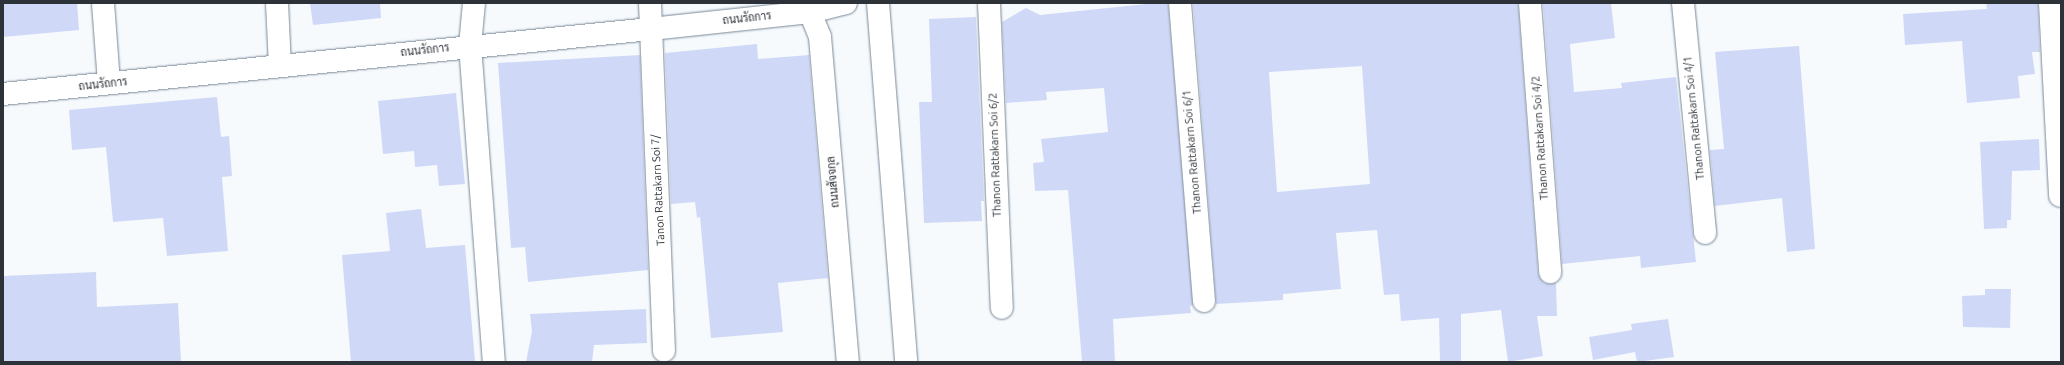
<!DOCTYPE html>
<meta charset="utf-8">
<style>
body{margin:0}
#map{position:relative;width:2064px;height:365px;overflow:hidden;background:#f6fafd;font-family:Ubuntu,Sarabun,sans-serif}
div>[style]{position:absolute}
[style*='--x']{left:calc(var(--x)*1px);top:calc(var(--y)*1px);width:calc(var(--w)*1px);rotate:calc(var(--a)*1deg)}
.building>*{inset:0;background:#cfd9f7}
.roads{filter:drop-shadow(0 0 1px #788897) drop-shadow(0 0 1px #788897)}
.street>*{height:22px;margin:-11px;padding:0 11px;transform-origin:11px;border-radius:11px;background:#fff}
.secondary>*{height:22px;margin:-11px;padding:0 11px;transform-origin:11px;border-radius:11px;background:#fff}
span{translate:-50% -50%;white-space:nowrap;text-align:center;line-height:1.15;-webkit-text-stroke:4px #fff;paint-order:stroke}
.street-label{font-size:11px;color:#2c3238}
.frame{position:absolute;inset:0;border:4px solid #2c3238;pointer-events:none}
</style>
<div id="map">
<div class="building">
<div style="clip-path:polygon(3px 3px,77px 3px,79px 30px,3px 37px)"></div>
<div style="clip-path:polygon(310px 3px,380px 3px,381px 18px,313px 25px)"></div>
<div style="clip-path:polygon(1156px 3px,1168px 3px,1193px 305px,1190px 306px,1191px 313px,1113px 319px,1115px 362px,1082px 362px,1068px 190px,1035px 191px,1033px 163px,1044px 162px,1041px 139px,1108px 132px,1104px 88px,1046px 92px,1047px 100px,1006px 103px,1002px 22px,1026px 8px,1040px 15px)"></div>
<div style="clip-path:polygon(evenodd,1193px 3px,1518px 3px,1538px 273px,1544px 283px,1556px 283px,1557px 316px,1537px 316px,1543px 356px,1508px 362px,1501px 310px,1461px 314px,1461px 362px,1440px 362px,1439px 318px,1401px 321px,1399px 294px,1384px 295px,1377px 230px,1336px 233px,1341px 289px,1283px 294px,1283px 300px,1216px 304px,1193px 3px,1362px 66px,1370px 184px,1277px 192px,1269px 72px,1362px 66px)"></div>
<div style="clip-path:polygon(1543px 3px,1611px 3px,1615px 38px,1570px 44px,1574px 92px,1622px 88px,1621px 83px,1676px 77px,1696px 262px,1641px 268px,1640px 256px,1562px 264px)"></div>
<div style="clip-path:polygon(1986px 3px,2038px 3px,2040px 52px,2032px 52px,2035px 74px,2018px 76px,2020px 98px,1967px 103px,1962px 41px,1905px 45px,1903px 14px,1987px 9px)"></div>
<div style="clip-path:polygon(976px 17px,984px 201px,981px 201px,982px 221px,924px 223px,919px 102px,932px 102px,929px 19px)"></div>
<div style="clip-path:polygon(757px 44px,758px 59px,809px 55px,828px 278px,778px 283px,783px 332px,711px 338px,700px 217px,697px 218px,695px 202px,671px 204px,665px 53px)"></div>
<div style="clip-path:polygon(1799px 46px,1815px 249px,1787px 252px,1782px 198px,1715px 206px,1710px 150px,1724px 149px,1715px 52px)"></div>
<div style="clip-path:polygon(640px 55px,648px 270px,528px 282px,525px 247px,511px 248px,498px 63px)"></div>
<div style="clip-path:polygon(456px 93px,465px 184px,439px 186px,437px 165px,415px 167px,414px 151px,383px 154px,378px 101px)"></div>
<div style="clip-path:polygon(217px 97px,221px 137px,229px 136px,232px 176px,222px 177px,228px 251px,167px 256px,163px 218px,113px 222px,106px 147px,72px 150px,69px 110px)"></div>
<div style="clip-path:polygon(2039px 139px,2040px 170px,2012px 171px,2011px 220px,2007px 220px,2007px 228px,1984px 229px,1980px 142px)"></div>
<div style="clip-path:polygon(421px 209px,426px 248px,465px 245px,475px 362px,351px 362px,342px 255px,390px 251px,386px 213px)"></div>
<div style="clip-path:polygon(96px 272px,97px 307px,178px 303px,181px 362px,3px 362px,3px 276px)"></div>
<div style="clip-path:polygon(1985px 289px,2011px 289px,2010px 328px,1963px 327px,1962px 296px,1985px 295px)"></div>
<div style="clip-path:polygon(646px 309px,647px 343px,594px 345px,592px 362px,526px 362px,532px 331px,530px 314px)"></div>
<div style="clip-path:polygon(1668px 319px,1674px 357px,1637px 362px,1635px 352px,1593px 360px,1589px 337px,1632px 330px,1631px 324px)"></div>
</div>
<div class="roads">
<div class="street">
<div style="--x:103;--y:3;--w:80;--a:85.7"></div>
<div style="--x:277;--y:3;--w:63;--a:87.3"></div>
<div style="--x:474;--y:3;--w:42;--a:95.4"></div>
<div style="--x:470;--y:45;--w:318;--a:85.7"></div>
<div style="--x:650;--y:3;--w:348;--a:87.7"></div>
<div style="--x:810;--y:3;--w:9;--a:90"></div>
<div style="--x:810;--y:12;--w:27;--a:68"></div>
<div style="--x:820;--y:37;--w:326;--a:85.1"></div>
<div style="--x:989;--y:3;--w:305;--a:87.6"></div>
<div style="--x:1180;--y:3;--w:299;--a:85.4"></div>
<div style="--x:1530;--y:3;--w:270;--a:85.7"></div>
<div style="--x:1683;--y:3;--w:231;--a:84.5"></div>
<div style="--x:2050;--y:3;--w:193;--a:87"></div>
</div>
<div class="secondary">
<div style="--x:878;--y:3;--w:360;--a:85.5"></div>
<div style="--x:3;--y:94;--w:651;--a:-5.73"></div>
<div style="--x:651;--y:29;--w:160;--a:-6.1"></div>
<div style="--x:810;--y:12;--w:37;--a:-14"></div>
</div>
</div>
<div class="street-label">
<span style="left:747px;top:18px;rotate:-6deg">ถนนรัถการ</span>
<span style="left:425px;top:50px;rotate:-6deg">ถนนรัถการ</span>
<span style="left:103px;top:84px;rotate:-6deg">ถนนรัถการ</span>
<span style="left:1694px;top:118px;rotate:-96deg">Thanon Rattakarn Soi 4/1</span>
<span style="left:1540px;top:138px;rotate:-94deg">Thanon Rattakarn Soi 4/2</span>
<span style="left:1192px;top:152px;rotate:-95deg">Thanon Rattakarn Soi 6/1</span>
<span style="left:995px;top:155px;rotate:-92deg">Thanon Rattakarn Soi 6/2</span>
<span style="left:833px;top:182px;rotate:-95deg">ถนนสัจจกุล</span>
<span style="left:658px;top:190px;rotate:-93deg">Tanon Rattakarn Soi 7/</span>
</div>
<div class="frame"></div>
</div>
